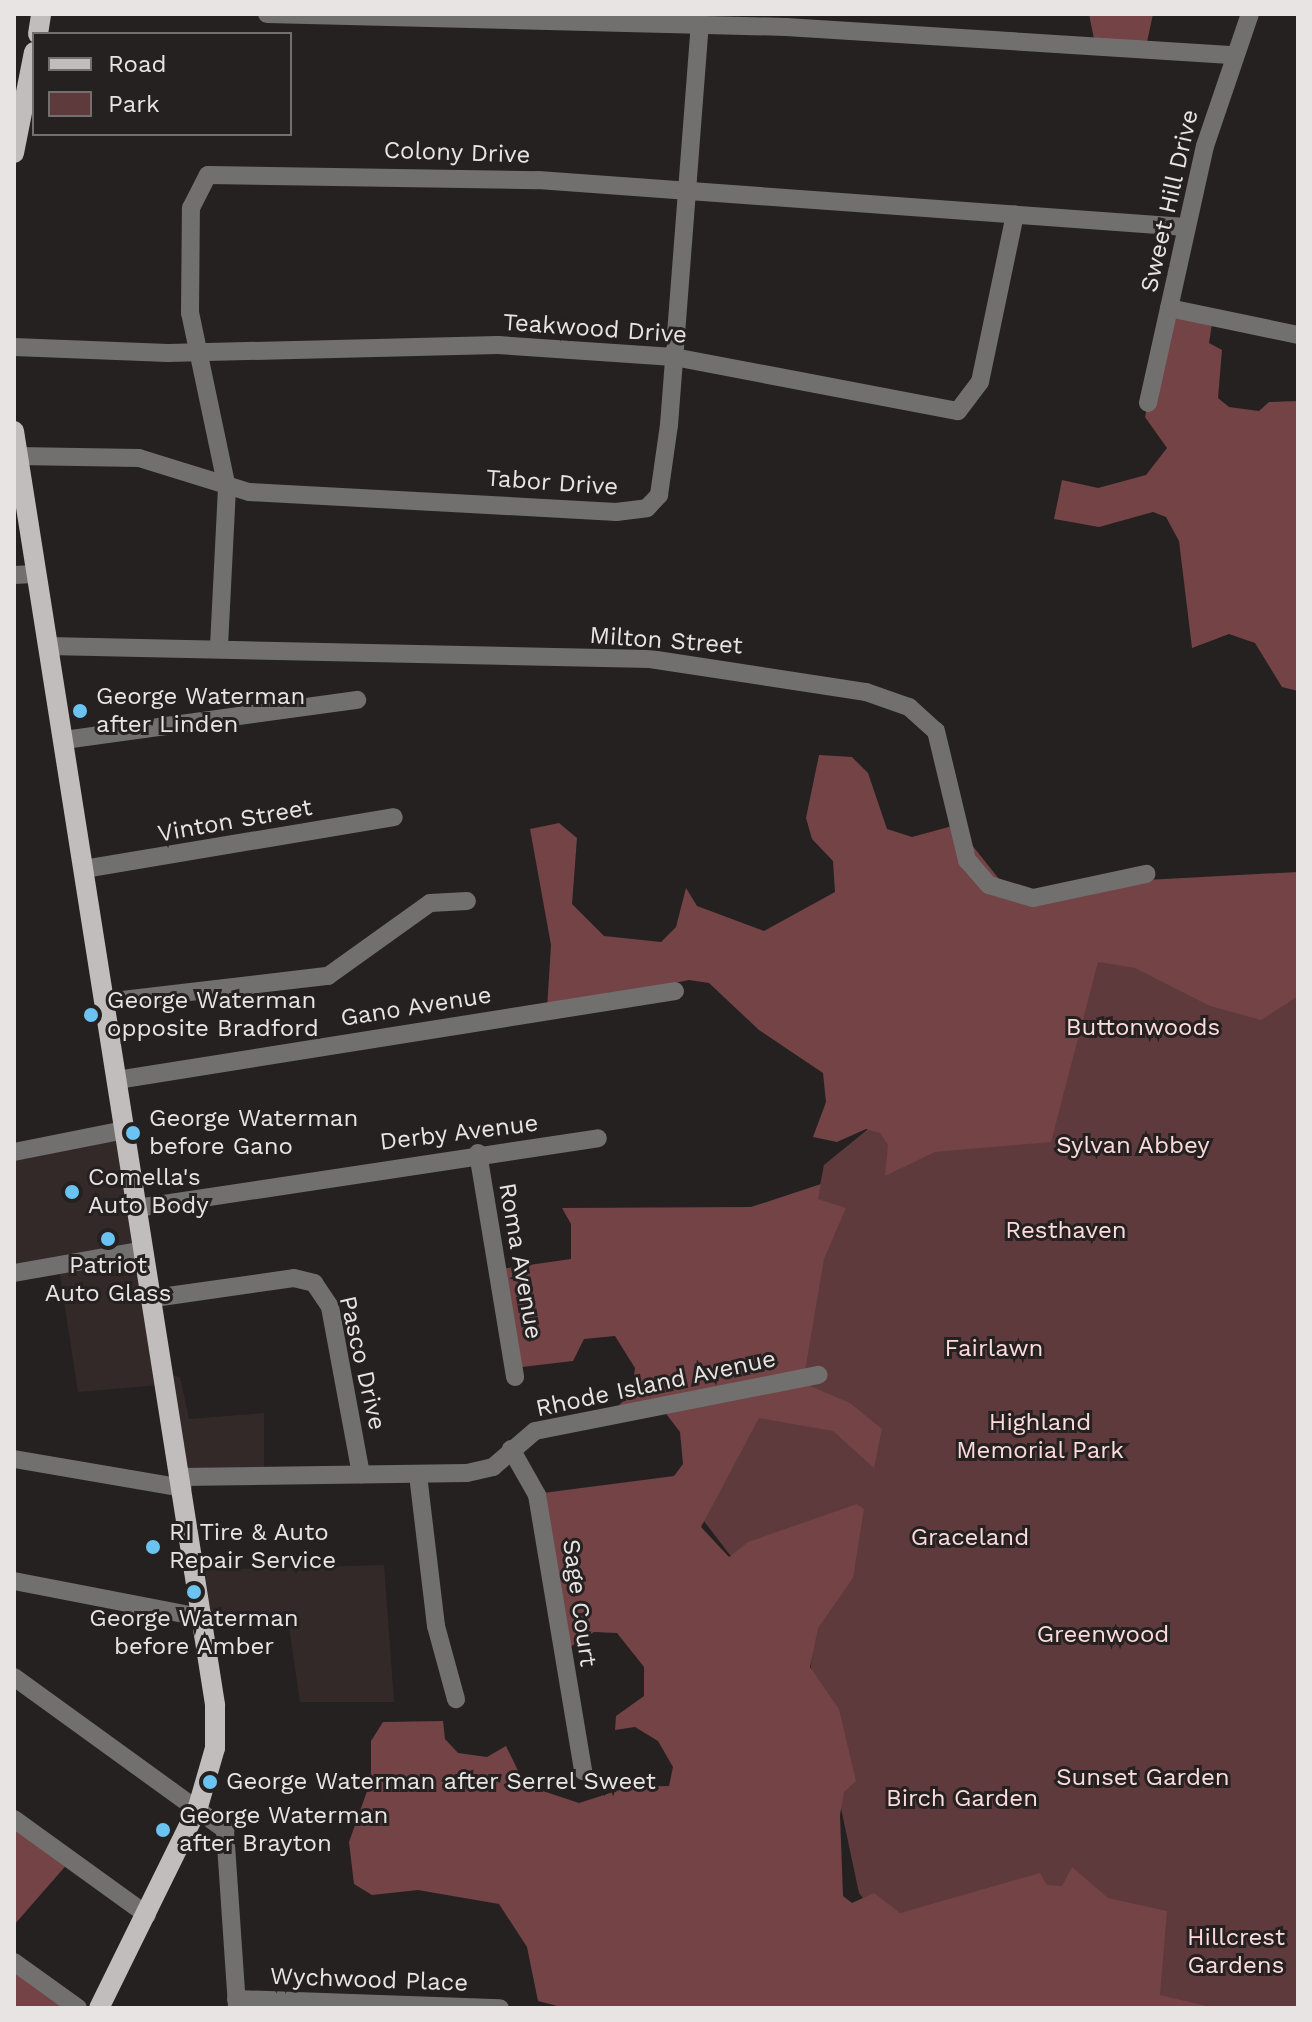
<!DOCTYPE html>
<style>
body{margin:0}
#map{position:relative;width:1312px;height:2022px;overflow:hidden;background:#262121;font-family:"Work Sans",sans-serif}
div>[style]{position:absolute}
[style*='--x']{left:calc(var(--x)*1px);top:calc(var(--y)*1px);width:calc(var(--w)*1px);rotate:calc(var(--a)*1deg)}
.built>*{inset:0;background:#342929}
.green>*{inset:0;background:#5e3a3c}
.forest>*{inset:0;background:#734346}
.minor>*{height:18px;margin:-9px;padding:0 9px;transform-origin:9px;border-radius:9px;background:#726f6f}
.major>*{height:20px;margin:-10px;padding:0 10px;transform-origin:10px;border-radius:10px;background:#c2bdbd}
.dots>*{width:22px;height:22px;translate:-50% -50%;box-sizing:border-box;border:4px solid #262121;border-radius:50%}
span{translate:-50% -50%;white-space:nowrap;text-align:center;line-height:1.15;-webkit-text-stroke:6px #262121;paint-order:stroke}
.street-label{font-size:24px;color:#e8e4e4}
.poi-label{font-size:24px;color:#e8e4e4}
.left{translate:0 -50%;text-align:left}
.park-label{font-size:24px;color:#fddadb}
.frame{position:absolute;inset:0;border:16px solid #e8e4e4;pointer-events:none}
.legend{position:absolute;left:32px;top:32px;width:260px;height:104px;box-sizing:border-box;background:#262121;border:2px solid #746f6f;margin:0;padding:10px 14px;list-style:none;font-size:24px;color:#e8e4e4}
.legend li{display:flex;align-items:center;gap:16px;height:40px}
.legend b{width:40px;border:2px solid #746f6f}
</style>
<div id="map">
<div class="built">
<div style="clip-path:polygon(127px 1131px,164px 1374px,180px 1377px,189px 1419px,264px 1413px,264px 1472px,177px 1472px,159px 1385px,78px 1392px,59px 1268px,14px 1272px,14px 1149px)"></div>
<div style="clip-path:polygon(384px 1565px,394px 1702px,300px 1702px,289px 1627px,212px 1626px,205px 1570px)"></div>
</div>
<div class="green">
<div style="clip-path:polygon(1083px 954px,1298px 978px,1298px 2008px,1152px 2008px,879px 1918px,859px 1893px,811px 1667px,815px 1562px,730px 1555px,697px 1512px,799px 1292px,824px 1165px)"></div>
</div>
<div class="forest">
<div style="clip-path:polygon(1089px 14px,1153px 14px,1147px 42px,1094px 39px)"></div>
<div style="clip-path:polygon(1171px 303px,1214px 311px,1209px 343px,1222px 350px,1218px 398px,1229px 407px,1259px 411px,1269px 402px,1298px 401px,1298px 691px,1282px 687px,1255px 643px,1229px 634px,1192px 648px,1179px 541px,1166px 517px,1153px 512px,1099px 527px,1054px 519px,1062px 480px,1098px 488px,1146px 475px,1167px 448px,1145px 417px)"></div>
<div style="clip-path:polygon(819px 755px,852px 757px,868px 773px,887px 829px,912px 837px,956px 825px,1007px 889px,1039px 893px,1115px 873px,1127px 881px,1298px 872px,1298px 996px,1261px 1020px,1210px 1006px,1135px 968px,1098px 962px,1051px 1142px,935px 1152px,885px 1176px,888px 1145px,880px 1133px,866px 1129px,837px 1142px,813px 1137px,826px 1102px,823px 1073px,759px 1030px,709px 983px,689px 980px,547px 1009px,551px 945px,530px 829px,559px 823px,577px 838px,572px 904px,604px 936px,661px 942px,676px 927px,686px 888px,697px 906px,764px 931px,835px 892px,833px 861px,812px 839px,806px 818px)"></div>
<div style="clip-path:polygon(821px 1184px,818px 1199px,846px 1208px,824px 1259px,805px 1371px,810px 1386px,850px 1403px,882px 1429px,874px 1468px,833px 1431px,759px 1418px,701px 1527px,729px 1557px,748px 1542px,857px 1504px,864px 1509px,853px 1578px,818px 1628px,810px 1667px,839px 1709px,856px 1781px,844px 1792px,840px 1815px,843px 1896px,852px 1903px,874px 1893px,900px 1913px,1040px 1873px,1047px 1885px,1062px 1886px,1072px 1867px,1108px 1898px,1167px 1911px,1160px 1995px,1215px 2008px,565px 2008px,538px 2001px,527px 1947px,499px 1904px,418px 1890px,372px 1895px,354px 1884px,349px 1842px,371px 1780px,371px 1741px,383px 1722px,443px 1721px,445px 1739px,458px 1753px,487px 1757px,506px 1746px,525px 1785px,579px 1803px,629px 1787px,669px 1786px,673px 1767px,658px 1741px,635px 1727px,615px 1730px,616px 1716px,644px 1696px,644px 1667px,617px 1633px,594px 1632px,565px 1650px,543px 1493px,674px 1476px,683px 1464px,680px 1432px,664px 1411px,618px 1406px,632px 1393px,635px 1368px,615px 1336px,584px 1339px,573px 1361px,513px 1368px,501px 1269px,571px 1259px,571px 1224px,562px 1208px,751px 1207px)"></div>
<div style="clip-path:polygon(14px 1817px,70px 1861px,14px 1925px)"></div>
<div style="clip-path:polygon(14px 1958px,86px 2008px,14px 2008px)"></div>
</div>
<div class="minor">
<div style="--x:267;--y:14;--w:519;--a:1.43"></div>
<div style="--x:786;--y:27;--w:449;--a:3.6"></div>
<div style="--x:1169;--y:308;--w:132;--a:11.8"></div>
<div style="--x:14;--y:347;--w:154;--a:2.2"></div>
<div style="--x:168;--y:353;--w:330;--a:-1.4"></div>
<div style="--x:498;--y:345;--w:176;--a:3.9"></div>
<div style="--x:674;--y:357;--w:289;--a:10.8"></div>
<div style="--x:958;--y:411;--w:36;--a:-53"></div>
<div style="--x:980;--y:382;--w:171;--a:-78.2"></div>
<div style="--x:1148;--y:403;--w:263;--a:-77.5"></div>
<div style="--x:1205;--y:146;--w:139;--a:-71.2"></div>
<div style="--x:17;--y:456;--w:122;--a:0.9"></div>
<div style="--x:139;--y:458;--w:115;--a:17.2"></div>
<div style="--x:249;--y:492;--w:368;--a:3.1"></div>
<div style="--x:616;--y:512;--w:31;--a:-7"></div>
<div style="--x:647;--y:508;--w:18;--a:-47"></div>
<div style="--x:659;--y:495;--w:71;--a:-81.9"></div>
<div style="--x:669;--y:425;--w:401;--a:-85.6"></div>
<div style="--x:14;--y:575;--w:20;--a:-3"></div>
<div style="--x:48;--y:646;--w:602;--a:1.24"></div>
<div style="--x:650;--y:659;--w:219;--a:8.7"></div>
<div style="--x:866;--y:692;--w:46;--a:19.2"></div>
<div style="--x:909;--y:707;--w:36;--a:42"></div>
<div style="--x:936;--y:731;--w:133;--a:76.5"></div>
<div style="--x:967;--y:860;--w:33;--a:49"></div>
<div style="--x:989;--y:885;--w:46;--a:16.5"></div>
<div style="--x:1033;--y:898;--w:116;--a:-12"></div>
<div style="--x:219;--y:646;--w:158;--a:-87.1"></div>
<div style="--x:227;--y:488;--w:179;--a:-101.9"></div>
<div style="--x:190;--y:313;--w:105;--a:-89.5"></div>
<div style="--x:191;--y:208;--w:37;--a:-63"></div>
<div style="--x:208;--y:175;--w:330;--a:0.9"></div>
<div style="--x:538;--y:180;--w:649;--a:4.15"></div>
<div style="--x:64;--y:740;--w:296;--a:-7.8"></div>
<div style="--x:84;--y:869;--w:314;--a:-9.5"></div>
<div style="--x:105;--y:1002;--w:225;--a:-6.7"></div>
<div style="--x:328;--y:976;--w:125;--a:-35.6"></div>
<div style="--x:430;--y:903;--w:37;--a:-3"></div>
<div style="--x:117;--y:1080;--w:565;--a:-9.06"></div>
<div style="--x:14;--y:1152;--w:112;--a:-11.3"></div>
<div style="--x:478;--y:1153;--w:227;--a:80.6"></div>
<div style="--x:137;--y:1208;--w:466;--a:-8.6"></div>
<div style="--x:14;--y:1273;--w:132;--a:-10"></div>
<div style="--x:154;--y:1298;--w:141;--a:-8.1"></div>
<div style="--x:294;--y:1278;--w:21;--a:14"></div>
<div style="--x:314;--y:1283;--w:29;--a:56"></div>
<div style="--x:330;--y:1307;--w:170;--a:79.5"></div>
<div style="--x:511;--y:1449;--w:53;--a:60.5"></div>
<div style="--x:537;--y:1495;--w:280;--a:80.5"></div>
<div style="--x:14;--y:1459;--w:171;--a:9.7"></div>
<div style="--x:418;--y:1475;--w:152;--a:83.2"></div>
<div style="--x:436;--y:1626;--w:76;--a:74.7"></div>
<div style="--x:181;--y:1477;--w:286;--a:-0.8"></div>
<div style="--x:467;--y:1473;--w:27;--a:-13"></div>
<div style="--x:493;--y:1467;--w:55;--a:-40.6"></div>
<div style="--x:535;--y:1431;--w:289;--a:-11.2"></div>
<div style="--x:14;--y:1581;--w:195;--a:11"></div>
<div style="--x:14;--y:1677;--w:261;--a:35.9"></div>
<div style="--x:225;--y:1830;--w:178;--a:86.1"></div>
<div style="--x:14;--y:1819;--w:164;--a:35.8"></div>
<div style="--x:14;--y:1962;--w:79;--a:35.7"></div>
<div style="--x:236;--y:1999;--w:264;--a:2"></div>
</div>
<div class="major">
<div style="--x:38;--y:34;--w:20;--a:-81"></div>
<div style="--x:14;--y:153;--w:103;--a:-78.8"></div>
<div style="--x:14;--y:431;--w:1290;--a:81.03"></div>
<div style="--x:215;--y:1705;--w:43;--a:90"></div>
<div style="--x:215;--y:1748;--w:61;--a:106.1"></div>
<div style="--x:198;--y:1807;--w:224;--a:116.2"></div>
</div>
<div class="dots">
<div style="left:80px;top:711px;background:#6bc3f2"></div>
<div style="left:91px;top:1015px;background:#6bc3f2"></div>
<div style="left:133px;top:1133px;background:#6bc3f2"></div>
<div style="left:72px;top:1192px;background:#6bc3f2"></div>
<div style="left:108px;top:1239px;background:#6bc3f2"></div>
<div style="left:153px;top:1547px;background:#6bc3f2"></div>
<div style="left:194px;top:1592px;background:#6bc3f2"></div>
<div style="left:210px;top:1782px;background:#6bc3f2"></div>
<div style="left:163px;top:1830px;background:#6bc3f2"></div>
</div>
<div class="street-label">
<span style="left:457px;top:153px;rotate:2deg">Colony Drive</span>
<span style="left:1170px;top:201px;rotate:-77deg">Sweet Hill Drive</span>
<span style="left:595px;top:329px;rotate:4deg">Teakwood Drive</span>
<span style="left:552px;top:483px;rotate:4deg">Tabor Drive</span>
<span style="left:666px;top:641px;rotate:4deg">Milton Street</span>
<span style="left:235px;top:821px;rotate:-10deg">Vinton Street</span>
<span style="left:416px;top:1007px;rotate:-9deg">Gano Avenue</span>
<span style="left:459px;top:1133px;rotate:-7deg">Derby Avenue</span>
<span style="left:520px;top:1261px;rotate:80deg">Roma Avenue</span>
<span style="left:362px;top:1363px;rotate:77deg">Pasco Drive</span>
<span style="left:656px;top:1384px;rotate:-12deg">Rhode Island Avenue</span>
<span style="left:579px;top:1603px;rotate:82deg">Sage Court</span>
<span style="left:369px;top:1980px;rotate:2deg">Wychwood Place</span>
</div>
<div class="poi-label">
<span class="left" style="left:96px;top:711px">George Waterman<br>after Linden</span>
<span class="left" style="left:107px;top:1015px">George Waterman<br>opposite Bradford</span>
<span class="left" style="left:149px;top:1133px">George Waterman<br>before Gano</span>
<span class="left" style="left:88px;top:1192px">Comella's<br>Auto Body</span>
<span style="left:108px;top:1280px">Patriot<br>Auto Glass</span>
<span class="left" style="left:169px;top:1547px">RI Tire &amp; Auto<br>Repair Service</span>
<span style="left:194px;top:1633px">George Waterman<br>before Amber</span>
<span class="left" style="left:226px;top:1782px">George Waterman after Serrel Sweet</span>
<span class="left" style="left:179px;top:1830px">George Waterman<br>after Brayton</span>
</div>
<div class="park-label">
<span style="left:1143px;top:1028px">Buttonwoods</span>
<span style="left:1133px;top:1146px">Sylvan Abbey</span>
<span style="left:1066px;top:1231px">Resthaven</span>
<span style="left:994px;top:1349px">Fairlawn</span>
<span style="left:1040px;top:1437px">Highland<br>Memorial Park</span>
<span style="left:970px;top:1538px">Graceland</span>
<span style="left:1103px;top:1635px">Greenwood</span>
<span style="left:1143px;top:1778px">Sunset Garden</span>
<span style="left:962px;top:1799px">Birch Garden</span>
<span style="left:1236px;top:1952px">Hillcrest<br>Gardens</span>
</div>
<div class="frame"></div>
<ul class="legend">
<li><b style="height:10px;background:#c2bdbd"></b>Road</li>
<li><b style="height:22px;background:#5e3a3c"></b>Park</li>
</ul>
</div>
